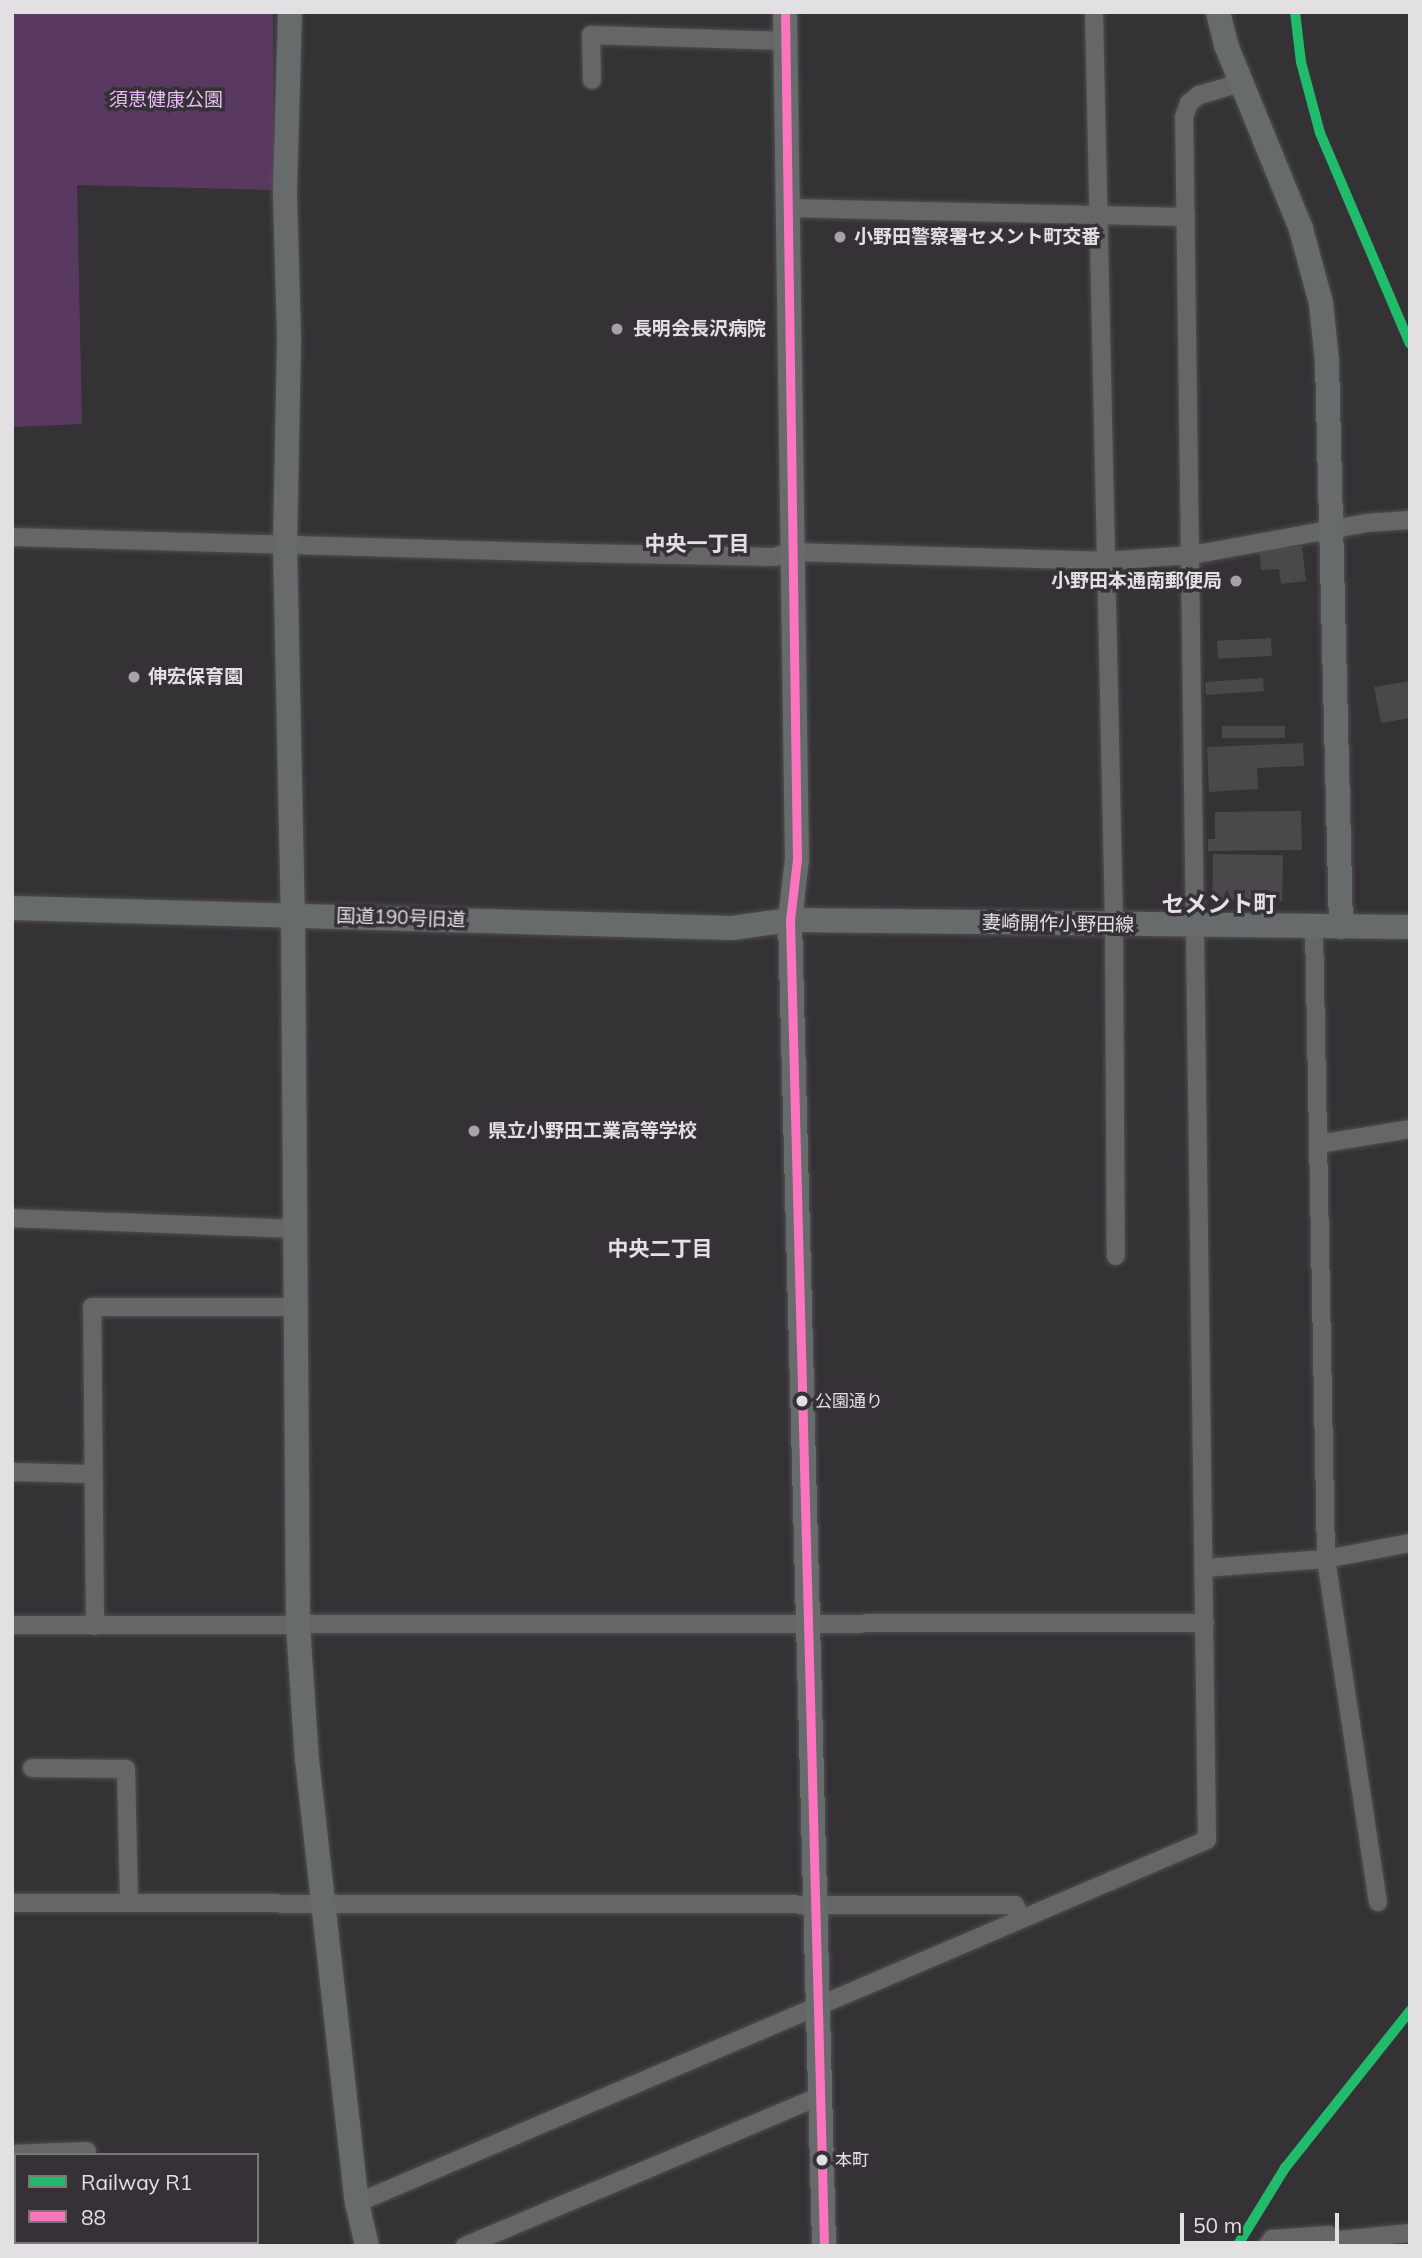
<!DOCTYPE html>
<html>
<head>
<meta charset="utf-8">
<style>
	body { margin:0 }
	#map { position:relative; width:1422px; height:2258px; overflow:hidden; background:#343235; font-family:Mulish,"Noto Sans JP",sans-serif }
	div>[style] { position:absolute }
	.green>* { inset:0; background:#5a3961 }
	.building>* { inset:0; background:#4a484b; transform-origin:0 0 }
	.roads { filter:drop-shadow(0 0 2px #4f4e50) drop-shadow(0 0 2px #4f4e50) }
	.street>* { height:18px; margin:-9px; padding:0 9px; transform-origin:9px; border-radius:9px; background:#676667 }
	.secondary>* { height:24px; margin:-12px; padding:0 12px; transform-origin:12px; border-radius:12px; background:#686b6c }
	.bus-1>* { height:9px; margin:-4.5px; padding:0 4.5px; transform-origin:4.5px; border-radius:4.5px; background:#fc73be }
	.rail-1>* { height:10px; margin:-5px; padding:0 5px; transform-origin:5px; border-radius:5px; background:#20bc6c }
	.dots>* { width:19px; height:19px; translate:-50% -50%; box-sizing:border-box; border:4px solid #353136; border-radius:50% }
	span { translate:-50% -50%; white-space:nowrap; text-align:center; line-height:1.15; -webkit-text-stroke:7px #353136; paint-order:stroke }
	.bus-label { font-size:17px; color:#e2e0e2 }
	.left { translate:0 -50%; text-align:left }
	.park-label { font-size:19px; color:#ebbcf5 }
	.poi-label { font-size:19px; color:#e2e0e2; font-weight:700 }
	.right { translate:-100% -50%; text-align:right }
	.street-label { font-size:19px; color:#e2e0e2 }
	.neighbourhood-label { font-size:21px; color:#e2e0e2; font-weight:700 }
	.quarter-label { font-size:23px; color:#e2e0e2; font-weight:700 }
	.frame { position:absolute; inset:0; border:14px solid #e2e0e2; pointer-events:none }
	.legend { position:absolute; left:14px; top:2153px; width:245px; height:91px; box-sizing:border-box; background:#353136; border:2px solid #7a777b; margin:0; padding:9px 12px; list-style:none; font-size:21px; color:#e2e0e2 }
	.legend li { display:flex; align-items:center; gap:14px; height:35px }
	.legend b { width:35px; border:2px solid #7a777b }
	.scale { position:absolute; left:1180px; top:2213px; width:159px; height:32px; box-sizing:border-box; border:4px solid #e2e0e2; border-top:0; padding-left:9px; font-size:21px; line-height:24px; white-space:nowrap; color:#e2e0e2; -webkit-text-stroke:5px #353136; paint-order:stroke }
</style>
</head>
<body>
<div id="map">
	<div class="green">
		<i style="clip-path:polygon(12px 12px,273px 12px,274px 190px,77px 185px,82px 424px,12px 427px)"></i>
	</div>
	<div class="building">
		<i style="clip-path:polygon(1302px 546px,1306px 581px,1281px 584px,1279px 569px,1261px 570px,1259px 549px)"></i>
		<i style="left:1271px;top:638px;width:18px;height:54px;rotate:87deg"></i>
		<i style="left:1263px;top:678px;width:13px;height:58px;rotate:86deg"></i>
		<i style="clip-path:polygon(1410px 681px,1410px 718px,1381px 723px,1374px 687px)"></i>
		<i style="left:1285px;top:726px;width:12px;height:63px;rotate:90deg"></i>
		<i style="clip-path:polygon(1303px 743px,1304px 766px,1257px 768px,1258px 789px,1209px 792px,1207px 747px)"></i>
		<i style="clip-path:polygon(1301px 811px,1302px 850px,1208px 851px,1208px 839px,1215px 839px,1215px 812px)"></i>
		<i style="left:1213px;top:854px;width:70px;height:46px;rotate:1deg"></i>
	</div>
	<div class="roads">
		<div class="street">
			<i style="left:1094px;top:12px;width:912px;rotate:88.74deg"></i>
			<i style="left:1114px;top:924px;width:332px;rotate:89.7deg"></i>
			<i style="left:592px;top:80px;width:45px;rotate:-91.3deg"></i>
			<i style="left:591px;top:35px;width:194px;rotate:1.8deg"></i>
			<i style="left:787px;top:208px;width:399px;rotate:1.3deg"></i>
			<i style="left:12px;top:537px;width:567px;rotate:1.62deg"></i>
			<i style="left:579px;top:553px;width:195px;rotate:1.2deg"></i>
			<i style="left:774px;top:557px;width:19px;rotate:-16deg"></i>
			<i style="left:792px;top:552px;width:313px;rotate:1.6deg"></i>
			<i style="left:1105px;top:561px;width:87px;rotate:-3.9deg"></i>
			<i style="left:1192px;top:555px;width:177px;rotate:-10.4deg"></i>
			<i style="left:1366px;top:523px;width:44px;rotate:-3.9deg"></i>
			<i style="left:1314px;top:927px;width:632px;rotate:88.91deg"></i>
			<i style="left:1326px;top:1559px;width:347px;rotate:81.4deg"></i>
			<i style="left:1319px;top:1144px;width:92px;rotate:-9.4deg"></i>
			<i style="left:12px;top:1218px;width:284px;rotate:2.2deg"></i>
			<i style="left:12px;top:1472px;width:80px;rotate:1.4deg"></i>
			<i style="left:1204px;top:1568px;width:122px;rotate:-4.2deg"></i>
			<i style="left:1326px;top:1559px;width:86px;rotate:-10.8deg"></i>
			<i style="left:12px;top:1625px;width:1193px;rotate:-0.1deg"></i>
			<i style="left:95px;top:1626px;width:319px;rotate:-90.5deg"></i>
			<i style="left:92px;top:1307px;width:204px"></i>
			<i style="left:32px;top:1768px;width:94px;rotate:0.6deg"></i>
			<i style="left:126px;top:1769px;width:134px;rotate:88.7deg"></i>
			<i style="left:12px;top:1903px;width:1003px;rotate:0.11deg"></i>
			<i style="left:1015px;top:1905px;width:14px;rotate:65deg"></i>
			<i style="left:12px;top:2154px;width:75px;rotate:-2.3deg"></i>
			<i style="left:357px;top:2203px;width:924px;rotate:-23.13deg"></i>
			<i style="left:1207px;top:1840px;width:1723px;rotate:-90.76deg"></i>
			<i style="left:1184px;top:117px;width:15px;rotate:-70deg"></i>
			<i style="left:1189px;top:103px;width:13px;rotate:-39deg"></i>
			<i style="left:1199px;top:95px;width:44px;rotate:-15.9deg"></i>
			<i style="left:465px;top:2246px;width:385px;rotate:-22.9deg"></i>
			<i style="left:1267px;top:2246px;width:9px;rotate:-54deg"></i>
			<i style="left:1272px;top:2239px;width:57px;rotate:-4deg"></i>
			<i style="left:1329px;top:2235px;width:11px;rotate:27deg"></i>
			<i style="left:1339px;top:2240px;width:71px;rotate:-5.6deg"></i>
		</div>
		<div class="secondary">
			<i style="left:290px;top:12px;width:182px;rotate:91.6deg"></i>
			<i style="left:285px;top:194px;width:146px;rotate:88.4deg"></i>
			<i style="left:289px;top:340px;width:203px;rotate:91.1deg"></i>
			<i style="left:285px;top:543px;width:372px;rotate:88.8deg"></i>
			<i style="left:293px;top:915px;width:710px;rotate:89.6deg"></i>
			<i style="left:298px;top:1625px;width:134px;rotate:86.2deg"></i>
			<i style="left:307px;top:1759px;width:447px;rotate:83.6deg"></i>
			<i style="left:357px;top:2203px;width:44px;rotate:76.9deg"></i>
			<i style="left:785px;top:12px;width:847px;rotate:89.19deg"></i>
			<i style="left:797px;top:859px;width:61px;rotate:96.5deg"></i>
			<i style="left:790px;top:920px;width:1326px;rotate:88.53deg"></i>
			<i style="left:1218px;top:12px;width:34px;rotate:76deg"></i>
			<i style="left:1226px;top:45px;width:199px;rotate:67.8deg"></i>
			<i style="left:1301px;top:229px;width:77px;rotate:74.9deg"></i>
			<i style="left:1321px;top:303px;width:58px;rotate:84.1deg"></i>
			<i style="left:1327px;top:361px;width:566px;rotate:88.58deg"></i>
			<i style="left:12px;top:908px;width:720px;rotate:1.59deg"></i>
			<i style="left:732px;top:928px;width:59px;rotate:-7.9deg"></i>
			<i style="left:790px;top:920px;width:620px;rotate:0.65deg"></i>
		</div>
	</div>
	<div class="bus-1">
		<i style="left:785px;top:12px;width:847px;rotate:89.19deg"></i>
		<i style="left:797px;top:859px;width:61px;rotate:96.5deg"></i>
		<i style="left:790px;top:920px;width:1326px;rotate:88.53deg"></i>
	</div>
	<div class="rail-1">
		<i style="left:1295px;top:12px;width:50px;rotate:83.2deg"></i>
		<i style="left:1301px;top:62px;width:73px;rotate:75deg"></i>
		<i style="left:1320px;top:133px;width:229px;rotate:66.9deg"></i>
		<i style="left:1237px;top:2246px;width:92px;rotate:-58.4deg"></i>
		<i style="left:1285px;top:2168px;width:201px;rotate:-51.5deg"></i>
	</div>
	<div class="dots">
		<i style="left:840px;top:237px;background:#a5a3a5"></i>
		<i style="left:617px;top:329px;background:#a5a3a5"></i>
		<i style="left:1236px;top:581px;background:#a5a3a5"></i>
		<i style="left:134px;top:677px;background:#a5a3a5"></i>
		<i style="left:474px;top:1131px;background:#a5a3a5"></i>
		<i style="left:802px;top:1401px;background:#e2e0e2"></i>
		<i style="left:822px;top:2160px;background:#e2e0e2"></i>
	</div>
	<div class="bus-label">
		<span class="left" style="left:815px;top:1401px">公園通り</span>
		<span class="left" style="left:835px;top:2160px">本町</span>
	</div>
	<div class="park-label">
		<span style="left:166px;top:100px">須恵健康公園</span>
	</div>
	<div class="poi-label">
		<span class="left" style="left:854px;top:237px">小野田警察署セメント町交番</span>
		<span class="left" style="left:633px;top:329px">長明会長沢病院</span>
		<span class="right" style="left:1222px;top:581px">小野田本通南郵便局</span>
		<span class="left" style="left:148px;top:677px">伸宏保育園</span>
		<span class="left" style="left:488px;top:1131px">県立小野田工業高等学校</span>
	</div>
	<div class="street-label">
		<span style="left:401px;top:918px;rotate:2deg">国道190号旧道</span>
		<span style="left:1058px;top:924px;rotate:1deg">妻崎開作小野田線</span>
	</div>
	<div class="neighbourhood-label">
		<span style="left:697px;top:543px">中央一丁目</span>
		<span style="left:660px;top:1248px">中央二丁目</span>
	</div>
	<div class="quarter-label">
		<span style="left:1219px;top:904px">セメント町</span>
	</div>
	<div class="frame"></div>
	<ul class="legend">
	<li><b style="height:9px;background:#20bc6c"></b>Railway R1</li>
	<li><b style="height:9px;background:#fc73be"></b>88</li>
	</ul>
	<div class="scale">50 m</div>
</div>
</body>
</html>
